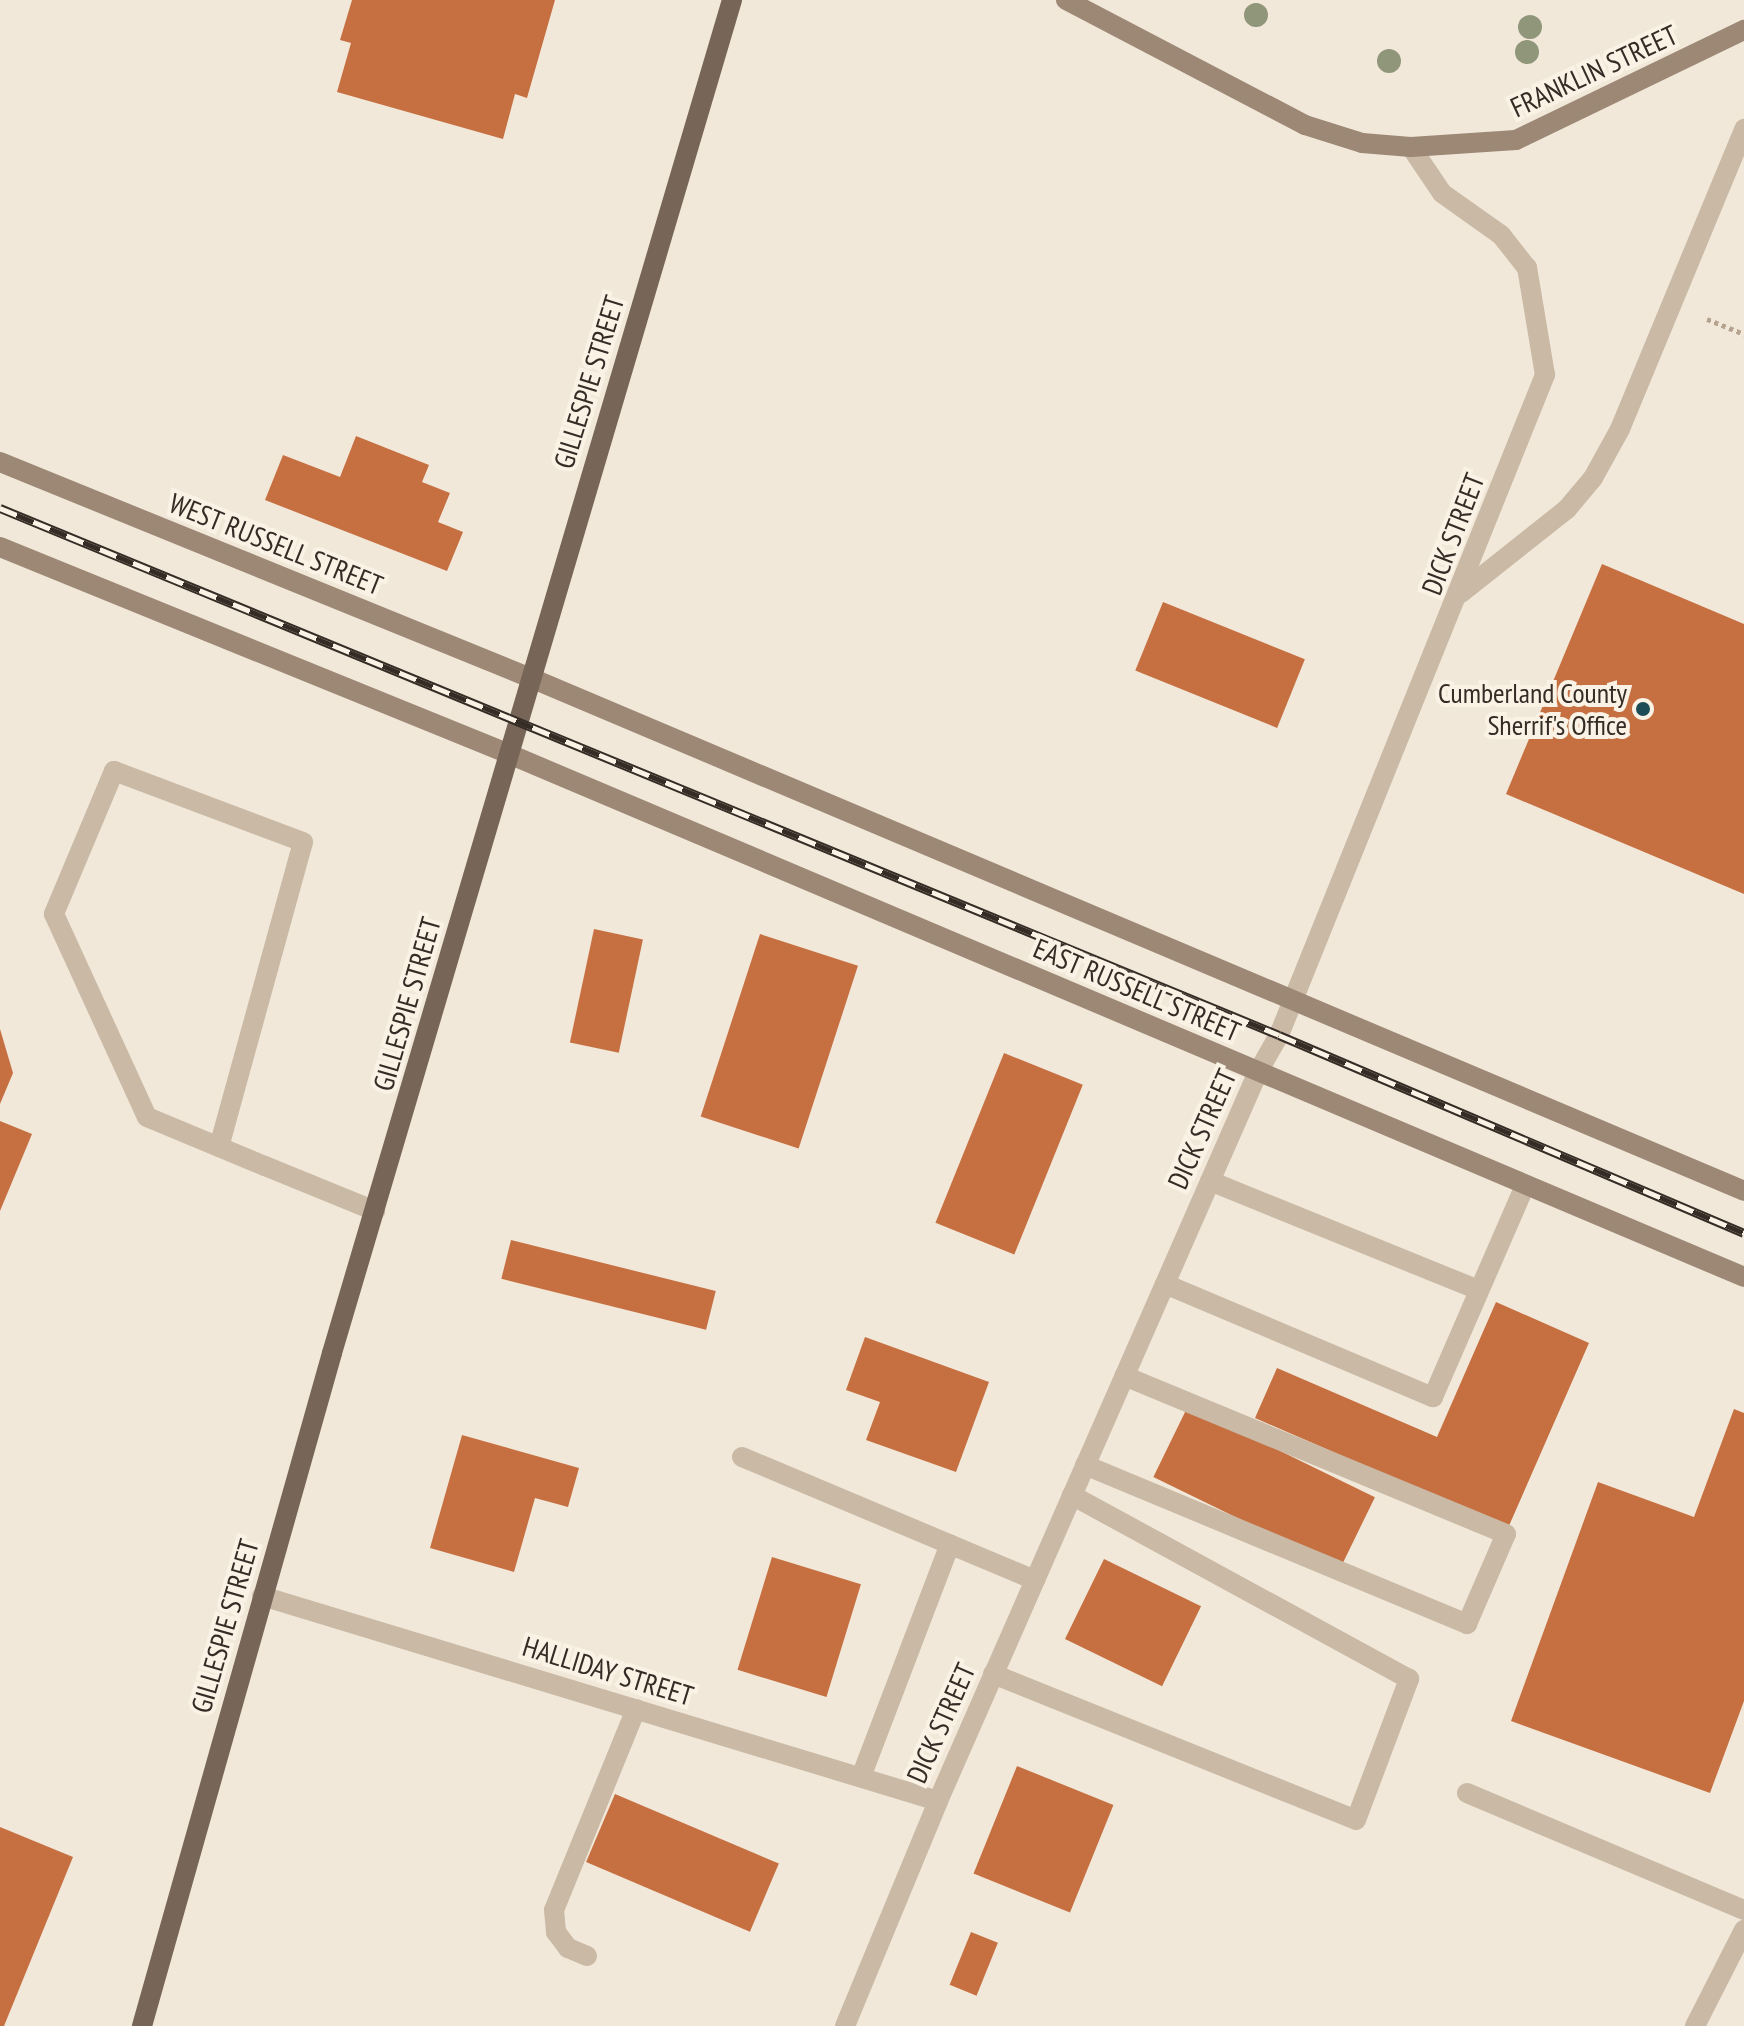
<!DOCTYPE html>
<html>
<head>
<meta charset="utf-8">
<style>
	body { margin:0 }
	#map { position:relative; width:1744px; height:2026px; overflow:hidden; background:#f1e8d9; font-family:"PT Sans Narrow",sans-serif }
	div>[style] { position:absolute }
	.building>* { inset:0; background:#c67042; transform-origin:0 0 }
	.path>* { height:5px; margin-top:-2.5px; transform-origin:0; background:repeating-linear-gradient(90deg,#b5a38f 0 4px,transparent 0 8px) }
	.lane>* { height:20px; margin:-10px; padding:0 10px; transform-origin:10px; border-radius:10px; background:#c9b9a5 }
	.street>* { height:20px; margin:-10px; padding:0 10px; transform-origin:10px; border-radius:10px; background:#c9b9a5 }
	.secondary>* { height:20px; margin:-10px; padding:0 10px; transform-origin:10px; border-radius:10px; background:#9d8876 }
	.primary>* { height:20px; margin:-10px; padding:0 10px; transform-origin:10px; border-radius:10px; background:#776557 }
	.rail>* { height:9px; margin-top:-4.5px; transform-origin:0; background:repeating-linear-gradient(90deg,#f9f2e5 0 18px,#352c26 0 36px); box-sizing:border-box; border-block:2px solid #352c26 }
	.trees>* { width:24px; height:24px; margin:-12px; border-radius:50%; background:#909679 }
	.dots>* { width:22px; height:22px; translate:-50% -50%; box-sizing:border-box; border:4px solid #f9f2e5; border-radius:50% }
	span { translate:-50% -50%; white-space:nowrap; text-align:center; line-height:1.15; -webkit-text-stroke:8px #f9f2e5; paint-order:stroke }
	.street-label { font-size:28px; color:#352c26 }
	.poi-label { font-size:28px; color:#352c26 }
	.right { translate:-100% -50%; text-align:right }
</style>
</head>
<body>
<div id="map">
	<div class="building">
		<i style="clip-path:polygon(352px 0,555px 0,527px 98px,515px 94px,503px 139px,337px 92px,351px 43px,340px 40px)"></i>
		<i style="clip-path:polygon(356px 436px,429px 465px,422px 482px,450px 493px,438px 522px,463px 532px,447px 571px,265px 500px,283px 455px,340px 477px)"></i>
		<i style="clip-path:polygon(1602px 564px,1744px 624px,1744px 894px,1506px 794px)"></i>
		<i style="left:1163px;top:602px;width:153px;height:74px;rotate:22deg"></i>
		<i style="left:594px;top:929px;width:50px;height:116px;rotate:12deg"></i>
		<i style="left:760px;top:934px;width:103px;height:192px;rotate:18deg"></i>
		<i style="clip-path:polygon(0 1029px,13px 1073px,0 1104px)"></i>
		<i style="left:1004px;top:1053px;width:85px;height:183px;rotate:22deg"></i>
		<i style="clip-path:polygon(0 1121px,32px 1134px,0 1211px)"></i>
		<i style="left:511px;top:1240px;width:211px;height:40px;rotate:14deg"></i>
		<i style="clip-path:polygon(1496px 1302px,1589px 1343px,1508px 1528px,1255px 1418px,1277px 1368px,1437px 1437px)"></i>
		<i style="clip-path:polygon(865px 1337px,989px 1382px,956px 1472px,866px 1440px,880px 1402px,846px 1390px)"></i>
		<i style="left:1188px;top:1406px;width:208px;height:79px;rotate:26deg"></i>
		<i style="clip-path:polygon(1734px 1409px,1744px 1413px,1744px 1701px,1710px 1793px,1511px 1721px,1598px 1482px,1694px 1517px)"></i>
		<i style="clip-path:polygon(462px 1435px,579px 1468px,568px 1507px,535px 1498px,514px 1572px,430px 1548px)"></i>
		<i style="left:772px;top:1557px;width:93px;height:118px;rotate:17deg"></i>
		<i style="left:1104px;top:1559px;width:108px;height:89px;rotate:26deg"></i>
		<i style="left:1017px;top:1766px;width:104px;height:116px;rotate:22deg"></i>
		<i style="left:615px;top:1794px;width:178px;height:74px;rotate:23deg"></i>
		<i style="clip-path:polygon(0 1827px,73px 1857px,4px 2026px,0 2026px)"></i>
		<i style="left:971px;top:1932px;width:29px;height:57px;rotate:22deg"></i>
	</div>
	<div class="path">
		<i style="left:1707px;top:319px;width:40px;rotate:22deg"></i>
	</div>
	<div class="lane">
		<i style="left:219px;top:1147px;width:316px;rotate:-74.6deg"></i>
		<i style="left:303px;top:842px;width:202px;rotate:-159.4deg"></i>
		<i style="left:114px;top:771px;width:155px;rotate:112.8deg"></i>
		<i style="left:54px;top:914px;width:223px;rotate:65.4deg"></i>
		<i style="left:147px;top:1117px;width:128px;rotate:22.6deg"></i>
		<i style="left:265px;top:1166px;width:119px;rotate:22.2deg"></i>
		<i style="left:1210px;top:1181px;width:290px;rotate:22.1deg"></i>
		<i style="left:1165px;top:1284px;width:291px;rotate:22.9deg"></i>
		<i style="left:1433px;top:1397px;width:231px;rotate:-66.5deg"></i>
		<i style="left:742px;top:1457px;width:318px;rotate:22.8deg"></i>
		<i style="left:1085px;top:1465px;width:414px;rotate:22.6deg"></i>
		<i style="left:1467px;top:1624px;width:98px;rotate:-66.6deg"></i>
		<i style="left:1506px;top:1534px;width:413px;rotate:-157.5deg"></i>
		<i style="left:993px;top:1674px;width:391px;rotate:21.9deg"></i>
		<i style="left:1356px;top:1820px;width:151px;rotate:-69.4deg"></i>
		<i style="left:1409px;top:1679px;width:384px;rotate:-151.4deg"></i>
		<i style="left:861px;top:1777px;width:249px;rotate:-69.1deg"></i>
		<i style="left:1467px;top:1793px;width:301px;rotate:22.9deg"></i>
		<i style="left:587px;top:1956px;width:21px;rotate:-157deg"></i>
		<i style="left:568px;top:1948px;width:20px;rotate:-127deg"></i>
		<i style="left:556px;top:1932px;width:22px;rotate:-95deg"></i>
		<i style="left:554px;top:1910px;width:217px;rotate:-67.8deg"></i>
	</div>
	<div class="street">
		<i style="left:1461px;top:593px;width:135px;rotate:-38.4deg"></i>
		<i style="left:1567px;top:509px;width:40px;rotate:-50deg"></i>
		<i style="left:1593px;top:478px;width:56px;rotate:-61.1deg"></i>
		<i style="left:1620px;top:429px;width:325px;rotate:-67.5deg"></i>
		<i style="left:262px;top:1596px;width:706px;rotate:16.87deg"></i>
		<i style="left:845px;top:2026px;width:243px;rotate:-67.5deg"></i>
		<i style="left:938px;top:1801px;width:796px;rotate:-66.3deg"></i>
		<i style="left:1258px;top:1072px;width:43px;rotate:-60.4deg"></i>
		<i style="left:1279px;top:1035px;width:712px;rotate:-68.05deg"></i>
		<i style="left:1545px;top:375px;width:109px;rotate:-99.5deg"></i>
		<i style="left:1527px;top:268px;width:42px;rotate:-128.2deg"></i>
		<i style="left:1501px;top:235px;width:72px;rotate:-144.6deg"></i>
		<i style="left:1442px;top:193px;width:55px;rotate:-124deg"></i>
		<i style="left:1695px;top:2026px;width:108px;rotate:-63deg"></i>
	</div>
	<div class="secondary">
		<i style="left:1066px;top:0;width:270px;rotate:27.6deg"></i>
		<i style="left:1305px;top:125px;width:60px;rotate:17.5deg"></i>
		<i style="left:1362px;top:143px;width:49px;rotate:4.7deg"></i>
		<i style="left:1411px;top:147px;width:105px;rotate:-3.8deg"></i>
		<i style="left:1516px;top:140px;width:253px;rotate:-25.8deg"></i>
		<i style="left:0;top:462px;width:573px;rotate:22.14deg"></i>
		<i style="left:531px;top:678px;width:1317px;rotate:22.92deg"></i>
		<i style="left:0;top:547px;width:549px;rotate:22.13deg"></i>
		<i style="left:509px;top:754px;width:1341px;rotate:22.95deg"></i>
	</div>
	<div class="primary">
		<i style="left:142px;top:2026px;width:699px;rotate:-74.23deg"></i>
		<i style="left:332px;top:1353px;width:1411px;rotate:-73.53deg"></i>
	</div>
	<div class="rail">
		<i style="left:0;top:508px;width:1383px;rotate:22.39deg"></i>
		<i style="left:1279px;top:1035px;width:505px;rotate:23.06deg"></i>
	</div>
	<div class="trees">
		<i style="left:1256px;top:15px"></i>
		<i style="left:1530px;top:27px"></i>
		<i style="left:1527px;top:52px"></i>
		<i style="left:1389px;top:61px"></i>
	</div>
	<div class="dots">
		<i style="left:1643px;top:709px;background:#1c4c56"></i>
	</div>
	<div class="street-label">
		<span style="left:1594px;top:71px;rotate:-25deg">FRANKLIN STREET</span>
		<span style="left:589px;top:382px;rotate:-73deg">GILLESPIE STREET</span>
		<span style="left:1453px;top:534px;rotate:-69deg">DICK STREET</span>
		<span style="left:276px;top:544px;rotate:22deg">WEST RUSSELL STREET</span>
		<span style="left:1137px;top:990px;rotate:23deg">EAST RUSSELL STREET</span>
		<span style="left:407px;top:1004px;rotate:-74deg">GILLESPIE STREET</span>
		<span style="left:1202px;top:1129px;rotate:-66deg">DICK STREET</span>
		<span style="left:225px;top:1626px;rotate:-74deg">GILLESPIE STREET</span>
		<span style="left:608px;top:1671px;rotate:17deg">HALLIDAY STREET</span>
		<span style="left:941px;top:1723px;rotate:-66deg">DICK STREET</span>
	</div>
	<div class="poi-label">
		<span class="right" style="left:1627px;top:709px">Cumberland County<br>Sherrif's Office</span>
	</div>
</div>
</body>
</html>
